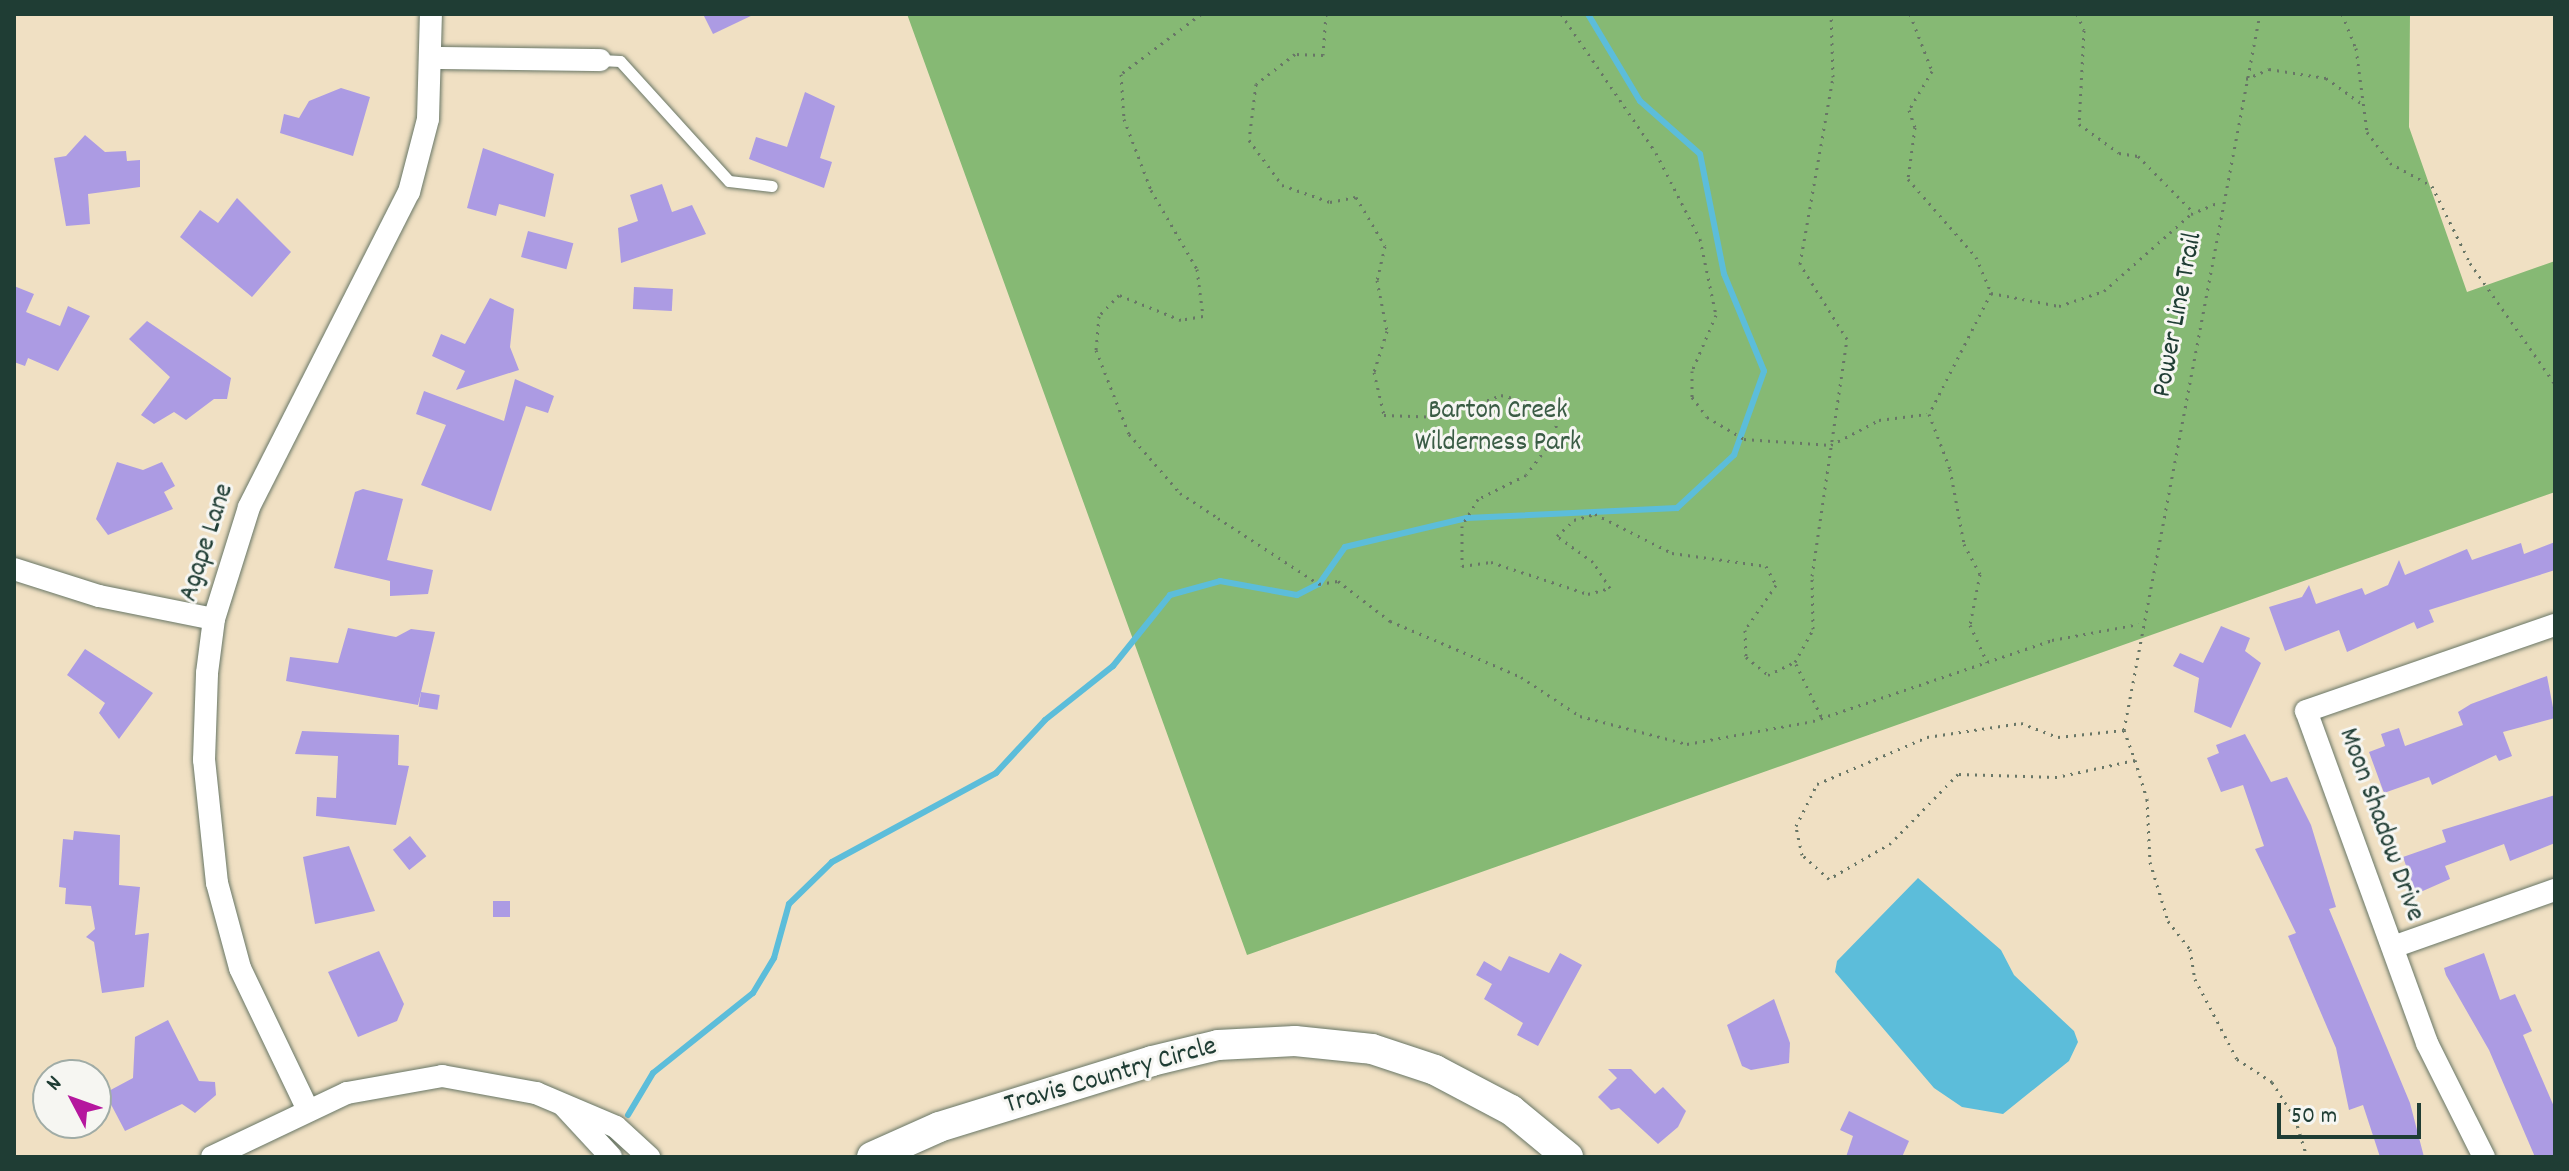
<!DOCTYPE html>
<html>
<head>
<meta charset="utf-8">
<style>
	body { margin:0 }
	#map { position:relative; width:2569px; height:1171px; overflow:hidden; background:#f0e0c3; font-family:Dekko,sans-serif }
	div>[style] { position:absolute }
	.forest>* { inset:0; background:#86b974 }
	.water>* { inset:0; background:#5cbdda }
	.stream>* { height:6px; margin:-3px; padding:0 3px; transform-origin:3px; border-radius:3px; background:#5cbdda }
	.building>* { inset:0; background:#ac9be3; transform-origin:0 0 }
	.path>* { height:3px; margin-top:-1.5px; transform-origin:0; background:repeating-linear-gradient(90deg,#687666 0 2px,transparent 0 8px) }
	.roads { filter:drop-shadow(0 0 2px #687666) drop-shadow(0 0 2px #687666) }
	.lane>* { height:11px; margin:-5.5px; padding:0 5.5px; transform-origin:5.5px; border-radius:5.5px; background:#fff }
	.street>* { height:22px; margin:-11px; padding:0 11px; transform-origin:11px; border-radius:11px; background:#fff }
	.secondary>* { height:30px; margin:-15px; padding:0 15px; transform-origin:15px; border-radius:15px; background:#fff }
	span { translate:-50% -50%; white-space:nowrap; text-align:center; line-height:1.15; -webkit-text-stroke:6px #f6f6f2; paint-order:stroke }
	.street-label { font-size:28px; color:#1f3d34 }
	.park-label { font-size:28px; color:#3a5c45 }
	.frame { position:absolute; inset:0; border:16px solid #1f3d34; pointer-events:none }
	.north { position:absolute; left:32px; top:1059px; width:80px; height:80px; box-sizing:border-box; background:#f6f6f2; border:2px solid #a0aca6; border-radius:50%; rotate:311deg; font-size:22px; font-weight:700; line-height:32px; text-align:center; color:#1f3d34 }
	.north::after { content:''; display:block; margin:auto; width:28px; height:36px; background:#b5179e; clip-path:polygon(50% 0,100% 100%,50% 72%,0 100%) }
	.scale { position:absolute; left:2277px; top:1103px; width:144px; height:36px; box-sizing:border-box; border:4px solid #1f3d34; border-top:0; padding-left:10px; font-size:24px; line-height:28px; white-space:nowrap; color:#1f3d34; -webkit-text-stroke:6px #f6f6f2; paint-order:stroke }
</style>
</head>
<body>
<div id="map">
	<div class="forest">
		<i style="clip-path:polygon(907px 14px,2410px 14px,2409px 127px,2467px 292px,2555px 261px,2555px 492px,1247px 955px)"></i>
	</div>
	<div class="water">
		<i style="clip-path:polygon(1918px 878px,2001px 950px,2014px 975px,2074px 1031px,2078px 1042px,2069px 1061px,2003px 1114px,1962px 1107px,1934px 1088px,1835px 972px,1837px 961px)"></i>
	</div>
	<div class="stream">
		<i style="left:628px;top:1115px;width:49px;rotate:-59.2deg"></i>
		<i style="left:653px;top:1073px;width:128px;rotate:-38.7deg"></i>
		<i style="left:753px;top:993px;width:41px;rotate:-59deg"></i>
		<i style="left:774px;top:958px;width:56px;rotate:-74.5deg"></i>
		<i style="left:789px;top:904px;width:60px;rotate:-44.3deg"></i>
		<i style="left:832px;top:862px;width:187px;rotate:-28.5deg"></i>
		<i style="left:996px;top:773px;width:72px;rotate:-47.2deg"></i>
		<i style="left:1045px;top:720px;width:87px;rotate:-38.5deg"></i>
		<i style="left:1113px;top:666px;width:91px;rotate:-51.2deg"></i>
		<i style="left:1170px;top:595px;width:52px;rotate:-15.6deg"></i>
		<i style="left:1220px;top:581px;width:78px;rotate:10.3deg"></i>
		<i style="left:1297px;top:595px;width:25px;rotate:-27deg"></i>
		<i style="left:1319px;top:584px;width:45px;rotate:-54.9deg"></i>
		<i style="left:1345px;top:547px;width:125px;rotate:-13.4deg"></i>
		<i style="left:1467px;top:518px;width:210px;rotate:-2.7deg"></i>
		<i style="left:1677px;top:508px;width:78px;rotate:-42.9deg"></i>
		<i style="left:1734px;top:455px;width:89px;rotate:-70.3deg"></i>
		<i style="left:1764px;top:371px;width:105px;rotate:-112.4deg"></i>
		<i style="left:1724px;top:274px;width:122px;rotate:-101.3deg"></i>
		<i style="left:1700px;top:154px;width:80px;rotate:-138.5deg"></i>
		<i style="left:1640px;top:101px;width:101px;rotate:-120.9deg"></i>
	</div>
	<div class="building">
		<i style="clip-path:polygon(703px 14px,755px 14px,713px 34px)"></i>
		<i style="clip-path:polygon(341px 88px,370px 97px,353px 156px,280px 133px,284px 114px,299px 118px,309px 101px)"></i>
		<i style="clip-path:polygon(805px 92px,835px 106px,820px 158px,832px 162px,824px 188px,749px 159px,756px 137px,787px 147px)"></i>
		<i style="clip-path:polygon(85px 135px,105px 152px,126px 151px,127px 161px,140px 160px,140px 187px,88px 194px,90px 224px,66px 226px,54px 158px,66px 156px)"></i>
		<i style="clip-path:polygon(483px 148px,554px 174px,545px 217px,499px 204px,496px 216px,467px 208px)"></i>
		<i style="clip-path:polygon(662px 184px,672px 212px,692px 205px,706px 234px,621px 263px,618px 228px,638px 221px,630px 195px)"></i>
		<i style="clip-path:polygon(237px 198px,291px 252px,252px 297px,180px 237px,200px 210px,218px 223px)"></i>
		<i style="left:528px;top:231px;width:47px;height:27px;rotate:15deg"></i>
		<i style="clip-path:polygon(14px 286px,34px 294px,26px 312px,60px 326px,68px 306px,90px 316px,58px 371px,28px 358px,25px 366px,14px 362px)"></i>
		<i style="left:634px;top:287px;width:39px;height:22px;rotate:3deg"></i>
		<i style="clip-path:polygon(490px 298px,514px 309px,510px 347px,519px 370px,456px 390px,465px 371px,432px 356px,441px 334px,465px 344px)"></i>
		<i style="clip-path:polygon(147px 321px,231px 378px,227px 399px,214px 399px,186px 420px,174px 412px,154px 424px,141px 415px,170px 377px,129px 339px)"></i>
		<i style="clip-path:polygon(515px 379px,554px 396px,548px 413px,526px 406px,491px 511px,421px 485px,446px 425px,416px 414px,424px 391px,504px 421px)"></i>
		<i style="clip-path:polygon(117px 462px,143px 470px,162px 462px,175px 486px,164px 492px,173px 509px,108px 535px,96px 519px)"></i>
		<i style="clip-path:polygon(363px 489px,403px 499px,387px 560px,433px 570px,428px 594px,390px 596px,390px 581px,334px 568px,355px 492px)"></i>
		<i style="clip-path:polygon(2555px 542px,2555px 570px,2429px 610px,2434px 622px,2417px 629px,2414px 622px,2347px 652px,2339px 630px,2285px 651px,2269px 607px,2302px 597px,2309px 585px,2316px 604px,2362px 588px,2365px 595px,2388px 585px,2399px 560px,2405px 575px,2467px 549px,2472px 560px,2521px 543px,2524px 554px)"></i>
		<i style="clip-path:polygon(2221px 626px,2250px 638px,2245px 651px,2261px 663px,2231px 728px,2194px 712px,2199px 678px,2173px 666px,2180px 653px,2203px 663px)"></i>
		<i style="clip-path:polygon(348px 628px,396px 637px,411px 629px,435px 632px,418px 705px,286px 681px,290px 657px,338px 663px)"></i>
		<i style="clip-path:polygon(85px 649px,153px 693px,119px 739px,99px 713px,105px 703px,67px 675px)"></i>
		<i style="clip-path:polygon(2547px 676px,2555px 718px,2503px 732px,2512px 756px,2499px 761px,2496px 755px,2432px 785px,2429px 777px,2384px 793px,2369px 752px,2385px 746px,2381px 734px,2399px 728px,2405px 746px,2463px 725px,2458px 712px,2471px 704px)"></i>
		<i style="left:421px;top:692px;width:19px;height:15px;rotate:9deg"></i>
		<i style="clip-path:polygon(302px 731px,399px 735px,398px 765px,409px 766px,396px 825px,316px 816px,317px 797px,336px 798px,338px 756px,295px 754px)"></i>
		<i style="clip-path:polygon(2245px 734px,2271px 782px,2287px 777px,2311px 825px,2336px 907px,2329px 909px,2410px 1103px,2424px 1157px,2380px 1157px,2363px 1105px,2349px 1110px,2336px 1048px,2288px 936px,2296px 933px,2255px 849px,2264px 846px,2243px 785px,2221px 792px,2207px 758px,2219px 753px,2216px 745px)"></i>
		<i style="clip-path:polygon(2555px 795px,2555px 843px,2510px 861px,2504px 844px,2445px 866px,2450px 879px,2416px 894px,2403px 857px,2446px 842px,2442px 830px)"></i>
		<i style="clip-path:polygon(74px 831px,120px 835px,119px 885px,140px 887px,135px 935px,149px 933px,144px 987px,102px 993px,94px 942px,86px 937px,95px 929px,91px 906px,65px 904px,66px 888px,59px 887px,63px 839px,73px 840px)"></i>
		<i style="left:410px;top:836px;width:26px;height:22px;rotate:51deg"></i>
		<i style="clip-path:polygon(349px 846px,375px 911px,315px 924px,303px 857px)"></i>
		<i style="left:493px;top:901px;width:17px;height:16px"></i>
		<i style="clip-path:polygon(379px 951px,404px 1004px,397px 1021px,358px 1037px,328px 972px)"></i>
		<i style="clip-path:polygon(1560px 953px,1582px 965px,1538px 1046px,1517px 1035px,1523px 1023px,1484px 999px,1492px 984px,1476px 975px,1484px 961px,1501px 971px,1509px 956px,1549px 973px)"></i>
		<i style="clip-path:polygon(2484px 953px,2500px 1000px,2515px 994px,2532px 1031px,2523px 1035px,2555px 1109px,2555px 1157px,2535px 1157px,2489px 1050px,2446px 975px,2444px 968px)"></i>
		<i style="clip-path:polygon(1774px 999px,1790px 1043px,1789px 1063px,1751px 1070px,1742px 1066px,1727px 1025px)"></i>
		<i style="clip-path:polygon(168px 1020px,199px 1081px,215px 1082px,216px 1095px,195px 1113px,182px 1104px,125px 1131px,105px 1093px,133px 1078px,135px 1037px)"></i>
		<i style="clip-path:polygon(1608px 1069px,1631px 1069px,1655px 1094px,1663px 1087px,1686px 1111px,1678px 1127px,1658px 1144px,1619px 1108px,1611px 1110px,1598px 1097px,1617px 1078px)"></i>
		<i style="clip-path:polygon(1849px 1111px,1909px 1141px,1902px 1157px,1846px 1157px,1853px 1136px,1840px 1130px)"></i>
	</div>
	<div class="path">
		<i style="left:1201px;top:14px;width:100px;rotate:143.1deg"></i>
		<i style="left:1121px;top:74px;width:45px;rotate:86.2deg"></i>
		<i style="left:1124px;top:119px;width:76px;rotate:69.2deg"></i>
		<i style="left:1151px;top:190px;width:91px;rotate:59.8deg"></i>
		<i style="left:1197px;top:269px;width:47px;rotate:82.7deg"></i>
		<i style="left:1203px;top:316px;width:22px;rotate:170deg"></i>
		<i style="left:1181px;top:320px;width:67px;rotate:-158deg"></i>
		<i style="left:1119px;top:295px;width:29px;rotate:134deg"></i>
		<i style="left:1099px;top:316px;width:34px;rotate:95deg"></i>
		<i style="left:1096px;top:350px;width:90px;rotate:68.6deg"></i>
		<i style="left:1129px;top:434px;width:78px;rotate:49.2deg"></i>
		<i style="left:1180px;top:493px;width:45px;rotate:33.3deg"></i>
		<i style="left:1218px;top:518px;width:121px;rotate:33.2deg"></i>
		<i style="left:1319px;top:584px;width:19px;rotate:-9deg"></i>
		<i style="left:1338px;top:581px;width:66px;rotate:37.6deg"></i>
		<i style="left:1390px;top:621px;width:142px;rotate:23.1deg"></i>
		<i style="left:1521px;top:677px;width:71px;rotate:33.5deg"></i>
		<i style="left:1580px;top:716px;width:111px;rotate:14.7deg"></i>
		<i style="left:1687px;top:744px;width:128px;rotate:-10.3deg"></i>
		<i style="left:1813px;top:721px;width:252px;rotate:-18.7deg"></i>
		<i style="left:2052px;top:640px;width:88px;rotate:-10.4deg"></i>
		<i style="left:1326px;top:14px;width:41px;rotate:94.2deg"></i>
		<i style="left:1323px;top:55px;width:28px;rotate:-178deg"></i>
		<i style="left:1295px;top:54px;width:49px;rotate:142.4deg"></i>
		<i style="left:1256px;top:84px;width:56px;rotate:97.1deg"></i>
		<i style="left:1249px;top:140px;width:56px;rotate:53.7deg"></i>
		<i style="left:1282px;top:185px;width:51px;rotate:19.5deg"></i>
		<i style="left:1330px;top:202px;width:26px;rotate:-11deg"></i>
		<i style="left:1356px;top:197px;width:57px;rotate:59.4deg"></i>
		<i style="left:1385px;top:246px;width:35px;rotate:103deg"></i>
		<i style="left:1377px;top:280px;width:52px;rotate:78.9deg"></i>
		<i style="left:1387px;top:331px;width:43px;rotate:107.6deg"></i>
		<i style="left:1374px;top:372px;width:44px;rotate:76.9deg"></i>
		<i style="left:1384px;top:415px;width:58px;rotate:2deg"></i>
		<i style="left:1442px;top:417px;width:63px;rotate:-20.4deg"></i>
		<i style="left:1501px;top:395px;width:62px;rotate:14deg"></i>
		<i style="left:1561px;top:410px;width:34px;rotate:107deg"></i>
		<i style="left:1551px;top:442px;width:41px;rotate:127.1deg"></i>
		<i style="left:1526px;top:475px;width:54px;rotate:153.4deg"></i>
		<i style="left:1478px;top:499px;width:31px;rotate:121deg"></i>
		<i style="left:1462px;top:526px;width:40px;rotate:90deg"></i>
		<i style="left:1462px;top:566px;width:29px;rotate:-8deg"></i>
		<i style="left:1491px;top:562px;width:102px;rotate:18.3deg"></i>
		<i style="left:1588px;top:594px;width:23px;rotate:-15deg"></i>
		<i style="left:1610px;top:588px;width:31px;rotate:-123deg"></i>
		<i style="left:1593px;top:562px;width:44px;rotate:-144.2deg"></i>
		<i style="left:1557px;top:536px;width:23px;rotate:-43deg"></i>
		<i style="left:1574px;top:520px;width:22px;rotate:-16deg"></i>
		<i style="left:1595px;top:514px;width:86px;rotate:26.9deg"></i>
		<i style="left:1672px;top:553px;width:95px;rotate:7.9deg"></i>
		<i style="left:1766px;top:566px;width:21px;rotate:62deg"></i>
		<i style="left:1776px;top:585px;width:55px;rotate:124.6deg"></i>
		<i style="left:1745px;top:630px;width:27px;rotate:88deg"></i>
		<i style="left:1746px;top:657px;width:28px;rotate:39deg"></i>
		<i style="left:1768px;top:675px;width:30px;rotate:-26deg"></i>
		<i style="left:1795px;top:662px;width:38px;rotate:-61deg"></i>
		<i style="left:1813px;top:629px;width:53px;rotate:-91.1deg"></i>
		<i style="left:1812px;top:576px;width:240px;rotate:-81.6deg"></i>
		<i style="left:1847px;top:339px;width:89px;rotate:-122.1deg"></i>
		<i style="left:1800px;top:264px;width:190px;rotate:-80deg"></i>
		<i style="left:1833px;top:77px;width:63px;rotate:-91.8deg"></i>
		<i style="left:1561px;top:14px;width:168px;rotate:55.6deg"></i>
		<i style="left:1656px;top:153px;width:97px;rotate:62.9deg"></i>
		<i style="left:1700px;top:239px;width:78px;rotate:78.1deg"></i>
		<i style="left:1716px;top:315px;width:61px;rotate:113.2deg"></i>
		<i style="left:1692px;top:371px;width:26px;rotate:90deg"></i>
		<i style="left:1692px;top:397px;width:25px;rotate:53deg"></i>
		<i style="left:1707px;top:417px;width:43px;rotate:30.7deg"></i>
		<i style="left:1744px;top:439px;width:87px;rotate:3.9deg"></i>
		<i style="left:1831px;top:445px;width:54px;rotate:-27.5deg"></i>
		<i style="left:1879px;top:420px;width:48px;rotate:-7.1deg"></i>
		<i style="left:1910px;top:14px;width:61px;rotate:68.9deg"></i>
		<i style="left:1932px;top:71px;width:45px;rotate:120.5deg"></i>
		<i style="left:1909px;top:110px;width:18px;rotate:71deg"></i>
		<i style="left:1915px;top:127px;width:52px;rotate:97.7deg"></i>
		<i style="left:1908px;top:179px;width:103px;rotate:48.9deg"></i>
		<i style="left:1976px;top:257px;width:39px;rotate:67deg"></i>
		<i style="left:1991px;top:293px;width:136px;rotate:117.1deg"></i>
		<i style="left:1929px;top:414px;width:59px;rotate:69.1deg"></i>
		<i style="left:1950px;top:469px;width:76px;rotate:79.4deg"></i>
		<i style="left:1964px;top:544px;width:34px;rotate:62deg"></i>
		<i style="left:1980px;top:574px;width:52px;rotate:101.1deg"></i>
		<i style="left:1970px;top:625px;width:41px;rotate:65.3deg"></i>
		<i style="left:2077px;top:14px;width:17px;rotate:66deg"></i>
		<i style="left:2084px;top:30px;width:94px;rotate:93deg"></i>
		<i style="left:2079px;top:124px;width:49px;rotate:35.9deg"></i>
		<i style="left:2119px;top:153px;width:19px;rotate:9deg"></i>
		<i style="left:2138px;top:156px;width:80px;rotate:45.5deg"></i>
		<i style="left:2342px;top:14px;width:37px;rotate:68deg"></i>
		<i style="left:2356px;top:48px;width:85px;rotate:82.5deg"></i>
		<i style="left:2367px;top:132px;width:39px;rotate:53deg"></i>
		<i style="left:2390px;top:163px;width:48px;rotate:28.7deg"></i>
		<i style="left:2432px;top:186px;width:86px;rotate:63.7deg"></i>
		<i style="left:2470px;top:263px;width:148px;rotate:54.9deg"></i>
		<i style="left:2246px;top:79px;width:25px;rotate:-23deg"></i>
		<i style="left:2269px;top:69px;width:58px;rotate:9deg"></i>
		<i style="left:2326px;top:78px;width:44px;rotate:35.8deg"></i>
		<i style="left:1991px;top:293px;width:69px;rotate:10.8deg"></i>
		<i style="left:2059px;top:306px;width:47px;rotate:-18.4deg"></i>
		<i style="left:2104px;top:291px;width:116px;rotate:-41.5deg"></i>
		<i style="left:2191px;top:214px;width:30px;rotate:-23deg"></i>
		<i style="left:1796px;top:664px;width:60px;rotate:64.3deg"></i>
		<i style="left:2124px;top:730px;width:729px;rotate:-79.25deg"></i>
		<i style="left:2135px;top:760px;width:80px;rotate:167.7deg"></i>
		<i style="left:2057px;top:777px;width:99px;rotate:-178.3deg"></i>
		<i style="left:1958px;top:774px;width:96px;rotate:134.2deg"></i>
		<i style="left:1891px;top:843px;width:72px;rotate:149.9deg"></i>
		<i style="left:1829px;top:879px;width:36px;rotate:-138deg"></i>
		<i style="left:1802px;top:855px;width:30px;rotate:-102deg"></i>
		<i style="left:1796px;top:826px;width:47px;rotate:-63.4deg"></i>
		<i style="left:1817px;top:784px;width:120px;rotate:-23.1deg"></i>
		<i style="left:1927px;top:737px;width:95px;rotate:-8.5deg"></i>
		<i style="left:2021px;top:723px;width:40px;rotate:21deg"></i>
		<i style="left:2058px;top:737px;width:66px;rotate:-6.1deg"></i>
		<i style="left:2124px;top:730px;width:32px;rotate:70deg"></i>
		<i style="left:2135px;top:760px;width:41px;rotate:72.9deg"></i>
		<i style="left:2147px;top:799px;width:63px;rotate:87.3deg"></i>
		<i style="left:2150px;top:862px;width:62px;rotate:73deg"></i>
		<i style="left:2168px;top:921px;width:36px;rotate:52deg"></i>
		<i style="left:2190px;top:949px;width:30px;rotate:81deg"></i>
		<i style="left:2195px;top:979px;width:90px;rotate:62.3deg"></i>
		<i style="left:2237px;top:1059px;width:42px;rotate:33.3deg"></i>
		<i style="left:2272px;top:1082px;width:43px;rotate:57.4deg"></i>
		<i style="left:2295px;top:1118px;width:41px;rotate:72.9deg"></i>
	</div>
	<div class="roads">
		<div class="lane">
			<i style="left:600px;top:60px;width:20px;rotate:3deg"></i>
			<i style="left:620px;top:61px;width:162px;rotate:47.8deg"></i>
			<i style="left:729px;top:181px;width:43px;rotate:6.6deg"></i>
		</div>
		<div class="street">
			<i style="left:434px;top:58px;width:166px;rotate:0.7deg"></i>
			<i style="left:14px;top:569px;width:89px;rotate:17.6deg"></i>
			<i style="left:99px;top:596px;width:117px;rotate:11.3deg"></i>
			<i style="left:2393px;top:947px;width:172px;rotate:-19.4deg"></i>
			<i style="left:564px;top:1106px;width:69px;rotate:47.3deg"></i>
			<i style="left:308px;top:1110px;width:157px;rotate:-115.6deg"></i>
			<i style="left:240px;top:968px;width:88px;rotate:-105.1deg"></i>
			<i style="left:217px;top:883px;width:124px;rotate:-96deg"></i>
			<i style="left:204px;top:760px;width:87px;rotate:-88deg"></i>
			<i style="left:207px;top:673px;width:54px;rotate:-82.6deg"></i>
			<i style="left:214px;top:619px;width:117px;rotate:-72.6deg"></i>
			<i style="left:249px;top:507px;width:353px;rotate:-63.1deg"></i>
			<i style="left:409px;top:192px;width:75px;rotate:-75.4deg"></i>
			<i style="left:428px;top:119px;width:105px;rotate:-88.4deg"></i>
			<i style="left:212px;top:1157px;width:149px;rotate:-25.4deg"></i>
			<i style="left:347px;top:1093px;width:97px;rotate:-10.1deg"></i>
			<i style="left:442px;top:1076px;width:96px;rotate:10.3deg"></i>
			<i style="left:536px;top:1093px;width:87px;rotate:23deg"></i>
			<i style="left:616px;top:1127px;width:45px;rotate:42.3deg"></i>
			<i style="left:2484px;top:1157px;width:127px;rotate:-116.6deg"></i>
			<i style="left:2427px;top:1043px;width:353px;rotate:-110deg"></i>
			<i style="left:2306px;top:711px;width:263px;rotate:-19.1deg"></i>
		</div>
		<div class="secondary">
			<i style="left:872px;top:1157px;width:73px;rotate:-24.1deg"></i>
			<i style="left:939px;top:1127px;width:223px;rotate:-17.2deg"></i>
			<i style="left:1152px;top:1061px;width:68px;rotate:-13.6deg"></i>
			<i style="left:1218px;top:1045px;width:77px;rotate:-3deg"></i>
			<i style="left:1295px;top:1041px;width:77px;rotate:5.9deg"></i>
			<i style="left:1372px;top:1049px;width:66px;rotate:18.4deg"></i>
			<i style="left:1435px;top:1070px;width:86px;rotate:27.8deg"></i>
			<i style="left:1511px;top:1110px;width:74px;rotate:39.5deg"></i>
		</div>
	</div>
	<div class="street-label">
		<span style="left:2179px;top:315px;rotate:-79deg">Power Line Trail</span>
		<span style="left:208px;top:543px;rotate:-72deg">Agape Lane</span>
		<span style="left:2380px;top:825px;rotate:70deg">Moon Shadow Drive</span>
		<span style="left:1111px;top:1077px;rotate:-16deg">Travis Country Circle</span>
	</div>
	<div class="park-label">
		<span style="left:1498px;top:428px">Barton Creek<br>Wilderness Park</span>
	</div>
	<div class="frame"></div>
	<div class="north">N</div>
	<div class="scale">50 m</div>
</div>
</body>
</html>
